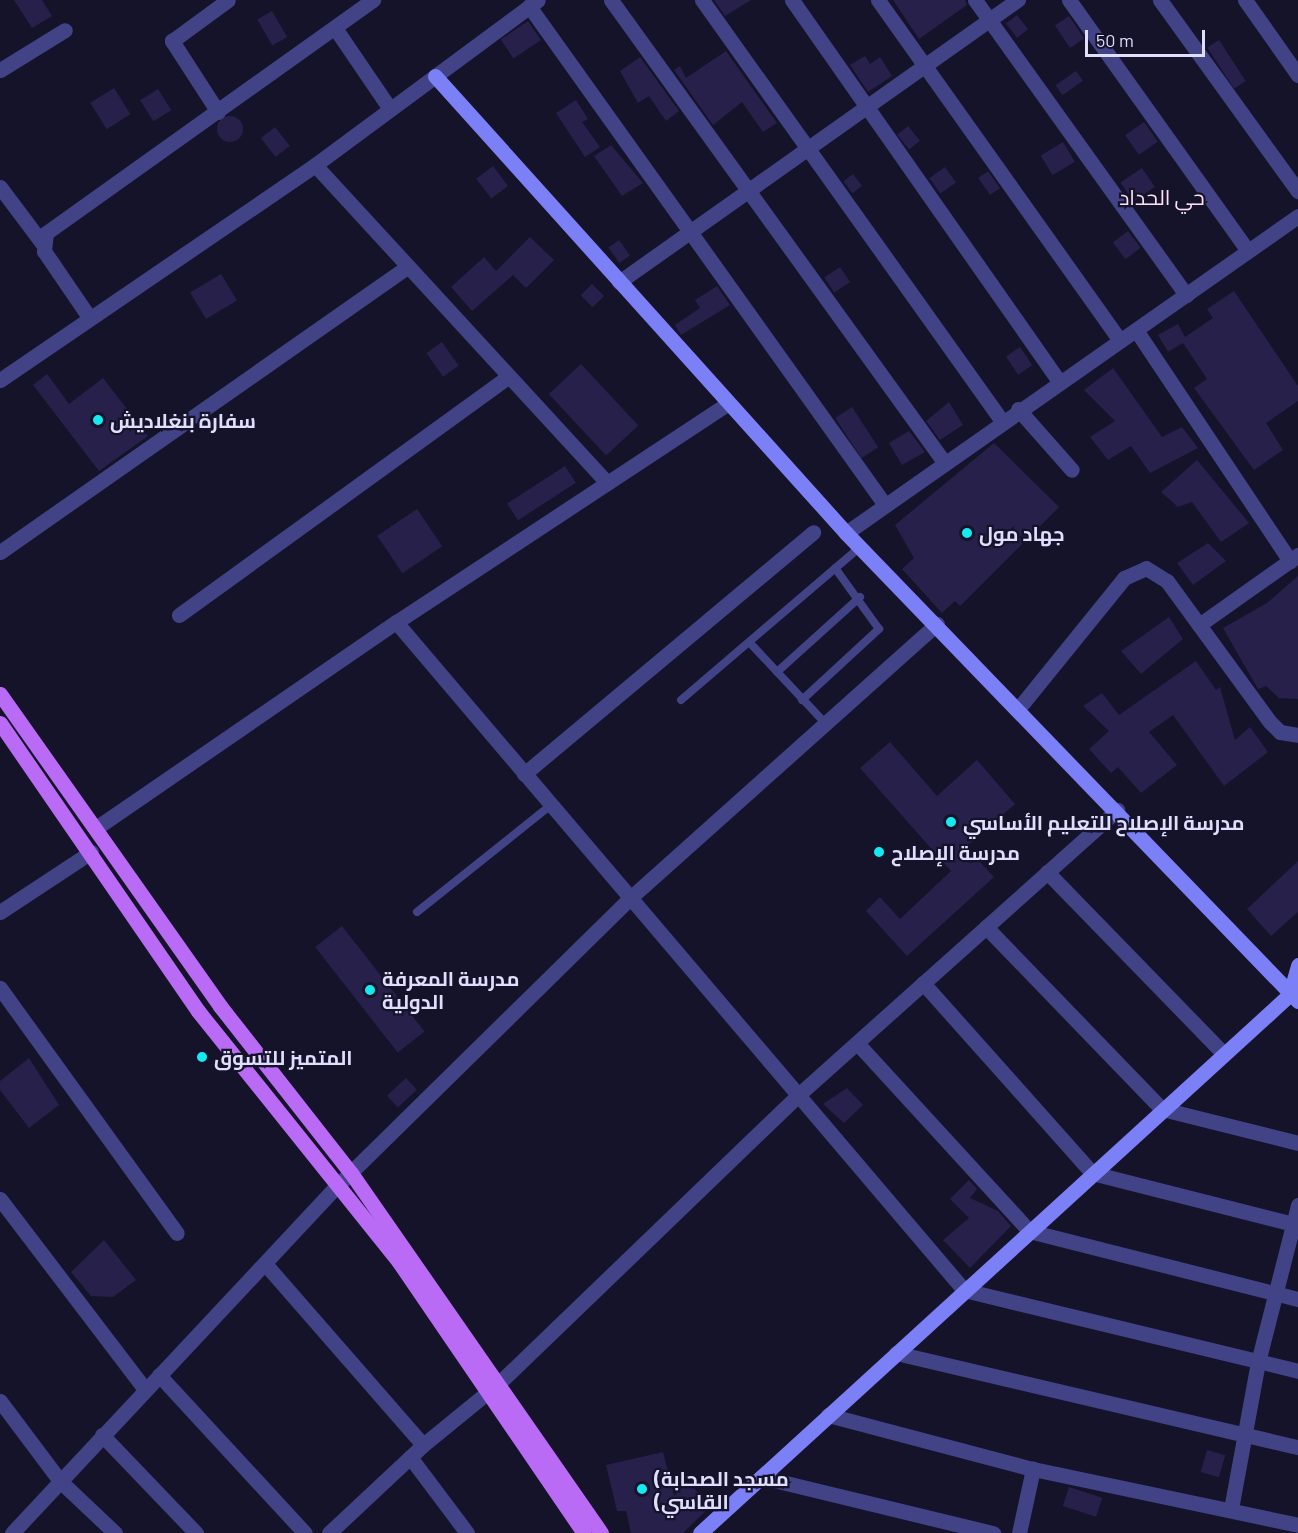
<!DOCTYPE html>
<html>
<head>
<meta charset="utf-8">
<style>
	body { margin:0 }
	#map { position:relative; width:1298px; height:1533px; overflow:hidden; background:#15132a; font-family:Barlow,Cairo,sans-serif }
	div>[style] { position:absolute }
	.building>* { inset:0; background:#26204a; transform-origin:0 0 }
	.round { border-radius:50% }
	.lane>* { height:8px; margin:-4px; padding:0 4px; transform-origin:4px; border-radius:4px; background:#414386 }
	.street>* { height:15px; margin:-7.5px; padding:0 7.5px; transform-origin:7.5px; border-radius:7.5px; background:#414386 }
	.secondary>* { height:15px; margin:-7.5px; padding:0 7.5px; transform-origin:7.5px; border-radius:7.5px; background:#7b80f7 }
	.primary>* { height:15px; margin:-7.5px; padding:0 7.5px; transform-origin:7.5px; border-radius:7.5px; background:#b96bf6 }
	.dots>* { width:16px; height:16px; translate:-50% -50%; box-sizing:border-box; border:3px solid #15132a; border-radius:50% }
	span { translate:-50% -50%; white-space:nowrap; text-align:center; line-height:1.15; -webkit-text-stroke:4.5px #15132a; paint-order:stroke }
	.poi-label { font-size:20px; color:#dfdefd; font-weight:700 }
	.left { translate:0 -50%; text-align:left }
	.neighbourhood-label { font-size:21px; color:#fde0f4 }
	.scale { position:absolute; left:1085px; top:30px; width:120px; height:27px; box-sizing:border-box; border:3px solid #dfdefd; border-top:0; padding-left:8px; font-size:18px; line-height:21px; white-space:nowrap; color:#dfdefd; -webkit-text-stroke:4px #15132a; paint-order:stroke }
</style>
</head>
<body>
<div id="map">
	<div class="building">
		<i style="clip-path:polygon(14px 0,42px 0,52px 16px,32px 28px)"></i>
		<i style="clip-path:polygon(714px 0,751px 0,725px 16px)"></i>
		<i style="clip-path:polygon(893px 0,965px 0,967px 5px,919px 39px)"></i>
		<i style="left:272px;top:11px;width:30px;height:17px;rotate:60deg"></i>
		<i style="left:1017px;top:15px;width:18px;height:14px;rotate:52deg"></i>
		<i style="left:1069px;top:16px;width:27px;height:17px;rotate:56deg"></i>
		<i style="left:528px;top:21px;width:23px;height:33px;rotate:56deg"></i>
		<i style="left:1219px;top:40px;width:49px;height:14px;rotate:57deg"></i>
		<i style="clip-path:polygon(726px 51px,777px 123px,763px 132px,742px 102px,713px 125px,674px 70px,680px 66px,686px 78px)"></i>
		<i style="clip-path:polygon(865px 56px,870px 64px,880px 57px,892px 76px,868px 92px,850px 65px)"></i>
		<i style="clip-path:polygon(640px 57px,679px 111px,666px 121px,649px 96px,638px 103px,620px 71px)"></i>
		<i style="left:1076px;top:71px;width:12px;height:25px;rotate:55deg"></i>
		<i style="left:114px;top:88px;width:31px;height:28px;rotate:58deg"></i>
		<i style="left:158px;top:89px;width:25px;height:21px;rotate:58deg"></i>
		<i style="clip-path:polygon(576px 100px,588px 119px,582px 122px,600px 147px,585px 157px,556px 113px)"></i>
		<i class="round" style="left:217px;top:116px;width:26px;height:26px"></i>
		<i style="left:1144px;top:122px;width:24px;height:23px;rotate:55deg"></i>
		<i style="left:908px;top:126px;width:19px;height:14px;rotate:51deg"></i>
		<i style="left:275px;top:127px;width:24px;height:18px;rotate:52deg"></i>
		<i style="left:1063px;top:142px;width:23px;height:26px;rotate:59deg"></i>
		<i style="clip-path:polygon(611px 145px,643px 183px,622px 196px,594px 156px)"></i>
		<i style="left:493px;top:166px;width:25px;height:21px;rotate:53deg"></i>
		<i style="left:945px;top:167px;width:19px;height:19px;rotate:55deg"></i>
		<i style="left:1142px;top:168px;width:23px;height:26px;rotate:56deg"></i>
		<i style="left:988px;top:171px;width:21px;height:12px;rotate:55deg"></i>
		<i style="left:853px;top:174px;width:15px;height:12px;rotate:53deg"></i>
		<i style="left:1128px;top:231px;width:21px;height:19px;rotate:53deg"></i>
		<i style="clip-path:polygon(530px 237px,554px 260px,526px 288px,513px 275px,472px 311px,451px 287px,484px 257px,496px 271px)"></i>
		<i style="left:619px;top:240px;width:19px;height:13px;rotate:55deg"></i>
		<i style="left:840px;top:267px;width:18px;height:19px;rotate:56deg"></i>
		<i style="left:221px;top:274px;width:31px;height:36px;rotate:59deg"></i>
		<i style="left:592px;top:284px;width:17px;height:16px;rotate:45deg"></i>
		<i style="clip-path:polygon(717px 286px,730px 305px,681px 335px,675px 325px,700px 308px,695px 300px)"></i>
		<i style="clip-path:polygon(1234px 291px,1298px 386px,1298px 401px,1266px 423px,1283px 450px,1254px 470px,1194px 388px,1207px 379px,1183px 343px,1168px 352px,1158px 335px,1178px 324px,1185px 337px,1213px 318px,1207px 309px)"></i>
		<i style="left:442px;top:342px;width:29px;height:19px;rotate:55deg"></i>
		<i style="left:1020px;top:347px;width:22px;height:17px;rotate:56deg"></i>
		<i style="left:581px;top:364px;width:84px;height:44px;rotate:47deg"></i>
		<i style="clip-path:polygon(1113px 368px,1162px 437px,1182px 427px,1198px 448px,1150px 473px,1131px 446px,1108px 460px,1090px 437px,1115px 421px,1084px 390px)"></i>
		<i style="clip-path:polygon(47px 374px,69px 404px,103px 378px,148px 436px,99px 471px,33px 385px)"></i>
		<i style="clip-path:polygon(949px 402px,963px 425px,940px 440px,926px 421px)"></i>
		<i style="left:852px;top:407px;width:48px;height:20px;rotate:57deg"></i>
		<i style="clip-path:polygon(909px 431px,925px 452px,902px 465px,889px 443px)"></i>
		<i style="clip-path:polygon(994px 443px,1059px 507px,960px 606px,955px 601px,942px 613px,902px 569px,914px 558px,895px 525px)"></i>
		<i style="clip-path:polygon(1197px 460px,1249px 523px,1221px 542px,1192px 502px,1178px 507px,1161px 492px)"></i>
		<i style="left:565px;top:466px;width:20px;height:69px;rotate:57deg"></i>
		<i style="left:417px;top:509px;width:45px;height:48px;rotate:56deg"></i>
		<i style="clip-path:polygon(1208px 543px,1226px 561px,1193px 585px,1177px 563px)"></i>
		<i style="clip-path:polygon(1298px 576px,1298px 699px,1279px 698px,1266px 686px,1258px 689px,1223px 628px,1267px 603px)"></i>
		<i style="clip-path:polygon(1169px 617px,1183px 639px,1141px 674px,1121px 651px)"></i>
		<i style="clip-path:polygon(1196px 661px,1216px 690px,1220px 687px,1235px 740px,1250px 727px,1268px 752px,1224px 786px,1173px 715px,1149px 732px,1177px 765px,1141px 793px,1118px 767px,1111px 773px,1089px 749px,1109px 731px,1083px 706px,1102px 693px,1119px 715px)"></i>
		<i style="clip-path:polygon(890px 742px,937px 796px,977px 760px,1015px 804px,966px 847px,994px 877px,907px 956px,866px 911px,880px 897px,900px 919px,951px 871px,860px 768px)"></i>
		<i style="clip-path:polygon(1298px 861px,1298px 912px,1271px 936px,1247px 909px)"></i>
		<i style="left:342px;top:926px;width:134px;height:34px;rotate:52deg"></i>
		<i style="clip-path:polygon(29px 1058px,59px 1105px,29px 1128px,0 1090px,0 1081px)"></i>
		<i style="left:406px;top:1078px;width:16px;height:26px;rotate:47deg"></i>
		<i style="clip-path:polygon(847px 1088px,863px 1105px,844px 1123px,823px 1104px)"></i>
		<i style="clip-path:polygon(969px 1180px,977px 1189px,970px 1198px,998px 1211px,1011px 1226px,970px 1268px,943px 1240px,969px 1218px,950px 1199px)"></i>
		<i style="clip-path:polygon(104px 1240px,136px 1280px,113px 1297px,91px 1296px,71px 1272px)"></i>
		<i style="left:1207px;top:1450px;width:19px;height:23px;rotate:16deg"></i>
		<i style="clip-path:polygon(663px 1452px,674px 1496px,688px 1482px,711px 1506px,683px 1533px,631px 1533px,626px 1511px,617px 1511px,606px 1465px)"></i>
		<i style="left:1069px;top:1487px;width:35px;height:20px;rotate:18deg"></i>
	</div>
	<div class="lane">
		<i style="left:750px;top:643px;width:111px;rotate:46.8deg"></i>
		<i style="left:777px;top:672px;width:112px;rotate:-42.1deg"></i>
		<i style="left:681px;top:700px;width:235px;rotate:-40.5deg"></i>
		<i style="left:802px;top:700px;width:105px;rotate:-42.7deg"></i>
		<i style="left:879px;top:629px;width:75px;rotate:-125.8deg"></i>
		<i style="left:417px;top:912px;width:170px;rotate:-38.6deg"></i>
	</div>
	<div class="street">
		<i style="left:611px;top:0;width:570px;rotate:54.22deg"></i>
		<i style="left:702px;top:0;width:517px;rotate:54.53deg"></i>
		<i style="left:792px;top:0;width:466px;rotate:55deg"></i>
		<i style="left:878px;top:0;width:418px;rotate:54.6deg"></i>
		<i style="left:975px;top:0;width:363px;rotate:54.4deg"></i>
		<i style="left:1069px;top:0;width:308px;rotate:54.5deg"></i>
		<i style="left:1160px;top:0;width:236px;rotate:54.2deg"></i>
		<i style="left:1245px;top:0;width:92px;rotate:54.8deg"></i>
		<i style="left:529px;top:6px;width:613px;rotate:54.49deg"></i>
		<i style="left:335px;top:28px;width:98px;rotate:55.8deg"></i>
		<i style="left:0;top:70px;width:76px;rotate:-31.6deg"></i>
		<i style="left:218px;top:112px;width:85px;rotate:-122.9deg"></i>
		<i style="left:172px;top:41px;width:69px;rotate:-36.2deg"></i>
		<i style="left:315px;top:165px;width:432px;rotate:47.4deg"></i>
		<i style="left:0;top:187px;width:70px;rotate:53.1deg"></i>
		<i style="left:619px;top:282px;width:489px;rotate:-35.3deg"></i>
		<i style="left:89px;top:317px;width:80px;rotate:-124.3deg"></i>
		<i style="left:44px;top:251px;width:18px;rotate:-84deg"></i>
		<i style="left:46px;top:233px;width:402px;rotate:-35.5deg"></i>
		<i style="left:1136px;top:330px;width:278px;rotate:56.3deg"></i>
		<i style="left:0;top:380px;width:381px;rotate:-34.3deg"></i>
		<i style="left:315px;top:165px;width:277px;rotate:-36.5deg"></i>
		<i style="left:727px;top:404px;width:396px;rotate:146.6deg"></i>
		<i style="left:396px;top:622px;width:877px;rotate:49.63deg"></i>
		<i style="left:964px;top:1290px;width:344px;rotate:13.6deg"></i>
		<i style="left:1018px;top:409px;width:81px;rotate:48.5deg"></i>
		<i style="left:846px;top:533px;width:552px;rotate:-35.04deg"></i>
		<i style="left:0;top:552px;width:498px;rotate:-35deg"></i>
		<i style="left:179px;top:615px;width:407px;rotate:-35.9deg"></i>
		<i style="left:1199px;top:625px;width:121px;rotate:-35.3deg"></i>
		<i style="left:1018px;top:709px;width:169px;rotate:-51deg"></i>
		<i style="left:1124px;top:578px;width:24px;rotate:-24deg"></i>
		<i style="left:1146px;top:568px;width:25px;rotate:32deg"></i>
		<i style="left:1167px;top:581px;width:175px;rotate:53.9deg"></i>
		<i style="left:1270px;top:722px;width:14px;rotate:45deg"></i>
		<i style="left:1280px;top:732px;width:18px;rotate:9deg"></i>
		<i style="left:524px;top:774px;width:377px;rotate:-39.9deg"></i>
		<i style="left:96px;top:828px;width:364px;rotate:-34.5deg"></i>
		<i style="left:1047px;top:872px;width:252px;rotate:45.8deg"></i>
		<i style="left:0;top:912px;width:109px;rotate:-33.4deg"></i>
		<i style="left:986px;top:927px;width:253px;rotate:46deg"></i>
		<i style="left:1162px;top:1109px;width:140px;rotate:14deg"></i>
		<i style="left:923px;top:983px;width:254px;rotate:48.3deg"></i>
		<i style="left:1092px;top:1173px;width:212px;rotate:14.2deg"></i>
		<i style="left:0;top:988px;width:302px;rotate:54.2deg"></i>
		<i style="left:857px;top:1043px;width:255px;rotate:47.5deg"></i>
		<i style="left:1029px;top:1231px;width:277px;rotate:14.2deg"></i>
		<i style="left:0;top:1199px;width:239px;rotate:52.7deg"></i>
		<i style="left:267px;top:1266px;width:237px;rotate:48.9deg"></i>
		<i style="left:896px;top:1353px;width:413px;rotate:13.2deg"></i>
		<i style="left:159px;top:1375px;width:215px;rotate:47.3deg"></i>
		<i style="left:0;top:1401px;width:100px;rotate:53.1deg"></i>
		<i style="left:60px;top:1481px;width:76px;rotate:43.4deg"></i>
		<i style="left:828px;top:1415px;width:212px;rotate:14.8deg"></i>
		<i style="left:1033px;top:1469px;width:271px;rotate:11.9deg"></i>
		<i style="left:102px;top:1435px;width:136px;rotate:46.2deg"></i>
		<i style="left:410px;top:1457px;width:95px;rotate:53.1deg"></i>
		<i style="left:761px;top:1477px;width:239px;rotate:13.6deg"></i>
		<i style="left:1231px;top:1509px;width:149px;rotate:-79.6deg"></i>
		<i style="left:1258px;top:1362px;width:162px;rotate:-75.7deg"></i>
		<i style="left:12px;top:1533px;width:478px;rotate:-46.9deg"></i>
		<i style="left:339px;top:1184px;width:407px;rotate:-44.5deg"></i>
		<i style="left:629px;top:899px;width:413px;rotate:-41.8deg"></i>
		<i style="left:329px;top:1533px;width:129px;rotate:-43.1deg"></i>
		<i style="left:423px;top:1445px;width:98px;rotate:-39.2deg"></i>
		<i style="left:499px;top:1383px;width:412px;rotate:-43.9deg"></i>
		<i style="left:796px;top:1097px;width:431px;rotate:-41.8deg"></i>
		<i style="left:1019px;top:1533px;width:66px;rotate:-77.7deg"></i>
	</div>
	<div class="secondary">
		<i style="left:435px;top:76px;width:615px;rotate:48.03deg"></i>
		<i style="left:846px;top:533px;width:651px;rotate:46deg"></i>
		<i style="left:1291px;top:990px;width:26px;rotate:-74deg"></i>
		<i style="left:700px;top:1533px;width:810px;rotate:-42.4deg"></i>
	</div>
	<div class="primary">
		<i style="left:0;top:694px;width:382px;rotate:54.8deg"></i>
		<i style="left:220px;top:1006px;width:212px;rotate:51.9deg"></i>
		<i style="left:351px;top:1173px;width:438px;rotate:55.2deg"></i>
		<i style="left:0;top:723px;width:349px;rotate:55.5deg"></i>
		<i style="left:198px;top:1011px;width:322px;rotate:51.3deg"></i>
		<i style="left:399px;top:1262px;width:328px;rotate:55.7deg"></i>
	</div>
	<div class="dots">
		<i style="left:98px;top:420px;background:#16eaf1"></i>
		<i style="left:967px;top:533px;background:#16eaf1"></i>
		<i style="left:951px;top:822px;background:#16eaf1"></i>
		<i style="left:879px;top:852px;background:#16eaf1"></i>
		<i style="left:370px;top:990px;background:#16eaf1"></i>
		<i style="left:202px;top:1057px;background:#16eaf1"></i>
		<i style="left:642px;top:1489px;background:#16eaf1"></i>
	</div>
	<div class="poi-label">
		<span class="left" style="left:110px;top:420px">سفارة بنغلاديش</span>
		<span class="left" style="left:979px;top:533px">جهاد مول</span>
		<span class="left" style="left:963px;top:822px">مدرسة الإصلاح للتعليم الأساسي</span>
		<span class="left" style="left:891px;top:852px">مدرسة الإصلاح</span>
		<span class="left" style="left:382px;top:990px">مدرسة المعرفة<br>الدولية</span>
		<span class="left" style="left:214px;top:1057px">المتميز للتسوق</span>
		<span class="left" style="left:654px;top:1490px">(مسجد الصحابة<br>(القاسي</span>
	</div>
	<div class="neighbourhood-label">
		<span style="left:1162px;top:197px">حي الحداد</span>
	</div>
	<div class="scale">50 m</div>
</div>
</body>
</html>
